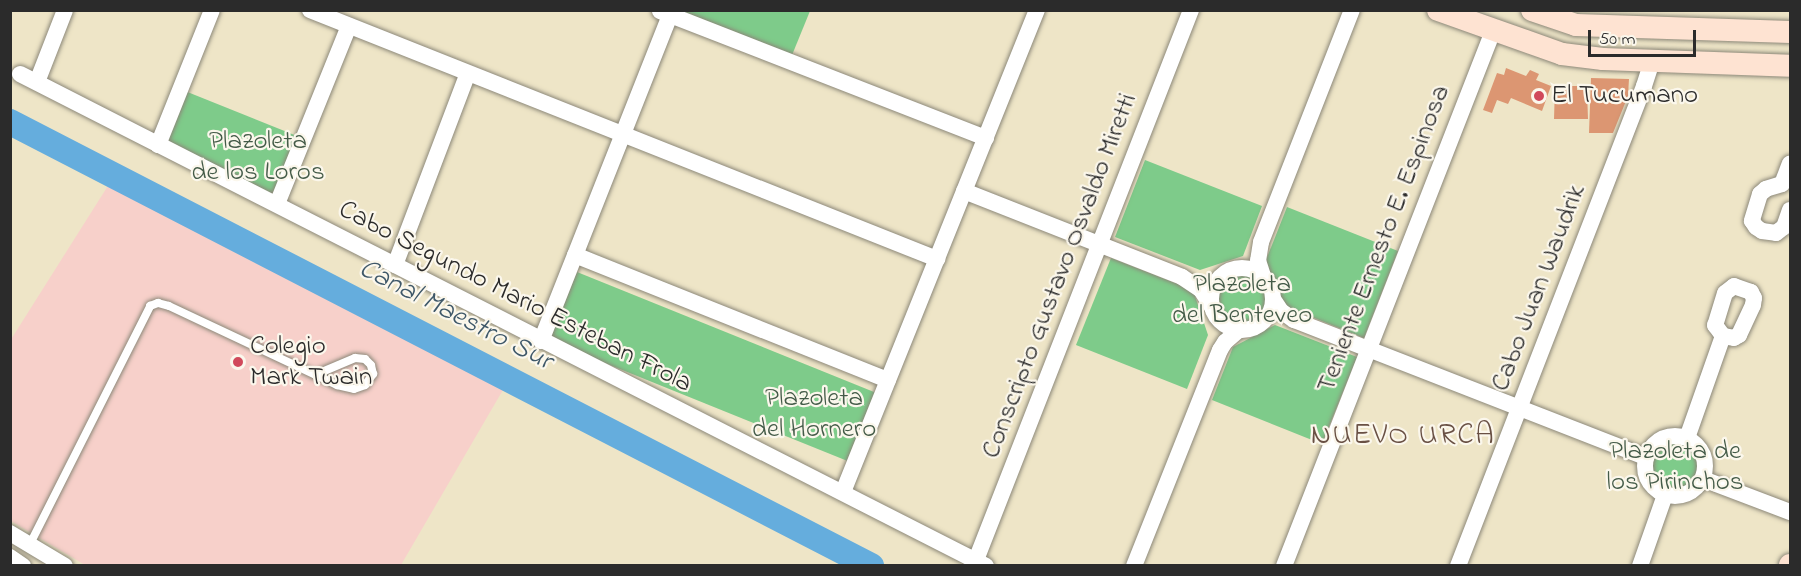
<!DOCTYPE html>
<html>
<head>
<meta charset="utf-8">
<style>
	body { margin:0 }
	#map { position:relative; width:1801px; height:576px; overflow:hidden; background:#eee5c7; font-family:"Indie Flower",sans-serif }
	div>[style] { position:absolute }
	.built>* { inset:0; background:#f7d0ca }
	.green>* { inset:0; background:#7ecb8a; transform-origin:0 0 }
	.round { border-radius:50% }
	.river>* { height:26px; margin:-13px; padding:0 13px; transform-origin:13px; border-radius:13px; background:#65addd }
	.building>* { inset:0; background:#dc9672 }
	.roads { filter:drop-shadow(0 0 2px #8c8879) drop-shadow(0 0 2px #8c8879) }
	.lane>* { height:8px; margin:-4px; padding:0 4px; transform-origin:4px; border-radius:4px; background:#fff }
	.street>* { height:16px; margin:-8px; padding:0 8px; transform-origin:8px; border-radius:8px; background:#fff }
	.street>.ring { margin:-8px; padding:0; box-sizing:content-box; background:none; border:16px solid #fff; border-radius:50% }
	.secondary>* { height:22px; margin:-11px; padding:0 11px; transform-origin:11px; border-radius:11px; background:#fee3d2 }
	.dots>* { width:16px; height:16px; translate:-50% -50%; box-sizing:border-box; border:3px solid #fbf7ec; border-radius:50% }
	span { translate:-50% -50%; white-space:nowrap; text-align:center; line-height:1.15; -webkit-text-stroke:4.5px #fbf7ec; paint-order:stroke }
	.poi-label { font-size:27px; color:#2b2b2b }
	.left { translate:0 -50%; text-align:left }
	.park-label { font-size:27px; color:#445b48 }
	.street-label { font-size:27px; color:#2b2b2b }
	.water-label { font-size:28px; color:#3f5869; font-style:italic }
	.quarter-label { font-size:30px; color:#695044; letter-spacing:1.5px }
	.frame { position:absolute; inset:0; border:12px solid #2b2b2b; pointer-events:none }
	.scale { position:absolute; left:1588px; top:30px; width:108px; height:27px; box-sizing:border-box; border:3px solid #2b2b2b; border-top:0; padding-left:8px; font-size:18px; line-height:21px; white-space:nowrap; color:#2b2b2b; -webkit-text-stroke:4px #fbf7ec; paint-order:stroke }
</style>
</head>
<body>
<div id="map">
	<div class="built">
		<i style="clip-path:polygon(111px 181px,507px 383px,401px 565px,85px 565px,11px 521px,10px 341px)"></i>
	</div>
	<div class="green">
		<i style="clip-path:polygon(672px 10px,810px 11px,790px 60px)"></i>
		<i style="clip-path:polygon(180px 89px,302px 138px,277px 204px,158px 145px)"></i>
		<i style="clip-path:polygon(1145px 160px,1262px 206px,1243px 256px,1200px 270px,1115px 237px)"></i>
		<i style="clip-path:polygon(1287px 207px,1398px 251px,1364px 338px,1282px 305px,1266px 260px)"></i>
		<i style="clip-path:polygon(1111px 258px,1193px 290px,1208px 335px,1187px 389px,1076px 345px)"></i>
		<i class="round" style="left:1212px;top:269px;width:60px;height:60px"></i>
		<i style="left:577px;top:272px;width:321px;height:74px;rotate:22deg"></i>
		<i style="clip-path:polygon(1275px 325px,1357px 357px,1322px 444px,1212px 400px,1233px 347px)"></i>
		<i class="round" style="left:1645px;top:437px;width:60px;height:60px"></i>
	</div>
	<div class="river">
		<i style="left:10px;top:122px;width:969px;rotate:27.28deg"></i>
	</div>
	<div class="building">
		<i style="clip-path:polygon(1506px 68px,1526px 76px,1530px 70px,1539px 74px,1536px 80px,1551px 86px,1542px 111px,1511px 98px,1508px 104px,1497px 100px,1492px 113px,1483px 110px,1497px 73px,1504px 75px)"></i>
		<i style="clip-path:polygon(1591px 78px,1629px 79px,1628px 96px,1613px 133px,1589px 133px)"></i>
		<i style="clip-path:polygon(1555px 86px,1577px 86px,1577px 90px,1587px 90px,1588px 119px,1554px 119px)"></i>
	</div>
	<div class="roads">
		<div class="lane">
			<i style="left:30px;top:544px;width:267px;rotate:-63.2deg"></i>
			<i style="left:150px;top:306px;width:9px;rotate:-21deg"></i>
			<i style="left:158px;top:303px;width:11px;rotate:15deg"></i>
			<i style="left:169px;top:306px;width:186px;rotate:25.2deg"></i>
			<i style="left:337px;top:385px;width:17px;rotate:13deg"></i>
			<i style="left:354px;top:389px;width:12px;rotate:-20deg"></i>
			<i style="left:365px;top:385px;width:14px;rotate:-54deg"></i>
			<i style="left:373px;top:374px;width:9px;rotate:-103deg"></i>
			<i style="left:371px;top:365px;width:8px;rotate:-135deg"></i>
			<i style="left:365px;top:359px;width:10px;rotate:-174deg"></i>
			<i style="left:355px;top:358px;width:43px;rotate:157deg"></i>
		</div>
		<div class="street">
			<i style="left:310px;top:10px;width:675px;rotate:21.66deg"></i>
			<i style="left:660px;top:11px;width:350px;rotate:21.3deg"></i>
			<i style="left:20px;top:74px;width:1084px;rotate:26.99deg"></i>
			<i style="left:37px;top:82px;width:77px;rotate:-68.7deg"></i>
			<i style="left:158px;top:145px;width:145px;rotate:-68.2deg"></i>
			<i style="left:1782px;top:184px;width:17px;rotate:163deg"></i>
			<i style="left:1766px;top:189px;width:8px;rotate:140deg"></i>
			<i style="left:1760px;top:194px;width:28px;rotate:107deg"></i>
			<i style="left:1752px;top:221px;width:7px;rotate:56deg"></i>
			<i style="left:1756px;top:227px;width:7px;rotate:34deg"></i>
			<i style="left:1762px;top:231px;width:14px;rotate:8deg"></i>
			<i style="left:1776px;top:233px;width:10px;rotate:-37deg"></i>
			<i style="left:1784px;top:227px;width:18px;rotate:-71deg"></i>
			<i style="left:1782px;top:184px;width:22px;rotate:-69deg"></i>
			<i style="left:964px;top:191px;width:234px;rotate:21.5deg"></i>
			<i style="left:1182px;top:277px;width:23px;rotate:34deg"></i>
			<i style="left:1201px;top:290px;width:20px;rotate:57deg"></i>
			<i style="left:277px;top:204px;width:192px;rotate:-68deg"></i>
			<i style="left:575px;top:255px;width:337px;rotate:21.8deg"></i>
			<i style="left:395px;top:265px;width:205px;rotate:-69.2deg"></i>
			<i class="ring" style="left:1211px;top:268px;width:46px;height:46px"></i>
			<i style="left:1263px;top:276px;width:16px;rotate:-108deg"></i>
			<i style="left:1258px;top:261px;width:19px;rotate:-81deg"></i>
			<i style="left:1261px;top:242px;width:249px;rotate:-68.6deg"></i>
			<i style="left:1273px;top:299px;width:14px;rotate:56deg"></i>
			<i style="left:1281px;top:311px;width:16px;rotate:35deg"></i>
			<i style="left:1294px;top:320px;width:378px;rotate:21.3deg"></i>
			<i style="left:541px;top:341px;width:356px;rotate:-68.4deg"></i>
			<i class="ring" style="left:1645px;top:436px;width:44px;height:44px"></i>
			<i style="left:1687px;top:438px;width:108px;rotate:-70.6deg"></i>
			<i style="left:1723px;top:336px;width:11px;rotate:10deg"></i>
			<i style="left:1734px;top:338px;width:6px;rotate:-31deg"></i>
			<i style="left:1739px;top:335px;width:33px;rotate:-65deg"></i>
			<i style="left:1753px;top:305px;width:7px;rotate:-82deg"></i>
			<i style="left:1754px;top:298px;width:7px;rotate:-117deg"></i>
			<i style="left:1751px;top:292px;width:18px;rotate:-161deg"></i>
			<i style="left:1734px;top:286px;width:11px;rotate:142deg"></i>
			<i style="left:1725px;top:293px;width:34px;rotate:107deg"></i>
			<i style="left:1715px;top:325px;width:14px;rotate:54deg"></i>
			<i style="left:1703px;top:479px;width:93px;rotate:20.8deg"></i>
			<i style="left:843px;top:492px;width:520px;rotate:-68.08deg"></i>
			<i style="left:10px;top:533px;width:64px;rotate:31deg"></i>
			<i style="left:10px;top:557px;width:16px;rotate:35deg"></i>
			<i style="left:976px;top:560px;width:591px;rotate:-68.65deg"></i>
			<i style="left:1134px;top:566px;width:232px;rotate:-68.3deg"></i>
			<i style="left:1220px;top:350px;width:9px;rotate:-58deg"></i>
			<i style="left:1225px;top:342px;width:18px;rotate:-41deg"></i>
			<i style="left:1284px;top:566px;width:574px;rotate:-68.66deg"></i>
			<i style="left:1458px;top:566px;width:515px;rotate:-68.82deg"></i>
			<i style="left:1644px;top:86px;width:26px;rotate:-72deg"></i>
			<i style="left:1640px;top:566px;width:75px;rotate:-70.6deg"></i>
		</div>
		<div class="secondary">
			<i style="left:1438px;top:10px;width:132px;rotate:19.5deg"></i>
			<i style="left:1562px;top:54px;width:41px;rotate:7deg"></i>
			<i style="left:1603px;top:59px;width:187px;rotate:2.1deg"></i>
			<i style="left:1532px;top:10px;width:46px;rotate:18.8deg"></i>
			<i style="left:1576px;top:25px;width:214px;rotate:1.9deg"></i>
			<i style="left:1790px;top:566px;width:1px;rotate:-90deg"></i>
		</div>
	</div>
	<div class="dots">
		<i style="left:1539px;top:96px;background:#d1495b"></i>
		<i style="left:238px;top:362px;background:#d1495b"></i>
	</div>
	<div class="poi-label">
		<span class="left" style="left:1551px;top:96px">El Tucumano</span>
		<span class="left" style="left:250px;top:362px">Colegio<br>Mark Twain</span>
	</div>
	<div class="park-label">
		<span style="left:258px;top:157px">Plazoleta<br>de los Loros</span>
		<span style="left:1242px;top:300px">Plazoleta<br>del Benteveo</span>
		<span style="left:814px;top:414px">Plazoleta<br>del Hornero</span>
		<span style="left:1675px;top:467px">Plazoleta de<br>los Pirinchos</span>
	</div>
	<div class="street-label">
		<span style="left:1384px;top:239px;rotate:-69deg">Teniente Ernesto E. Espinosa</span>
		<span style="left:1060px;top:276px;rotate:-69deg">Conscripto Gustavo Osvaldo Miretti</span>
		<span style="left:1539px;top:288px;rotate:-69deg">Cabo Juan Waudrik</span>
		<span style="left:515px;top:297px;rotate:27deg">Cabo Segundo Mario Esteban Frola</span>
	</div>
	<div class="water-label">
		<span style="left:455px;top:316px;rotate:27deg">Canal Maestro Sur</span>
	</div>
	<div class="quarter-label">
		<span style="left:1403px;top:436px">NUEVO URCA</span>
	</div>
	<div class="frame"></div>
	<div class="scale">50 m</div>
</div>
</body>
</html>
